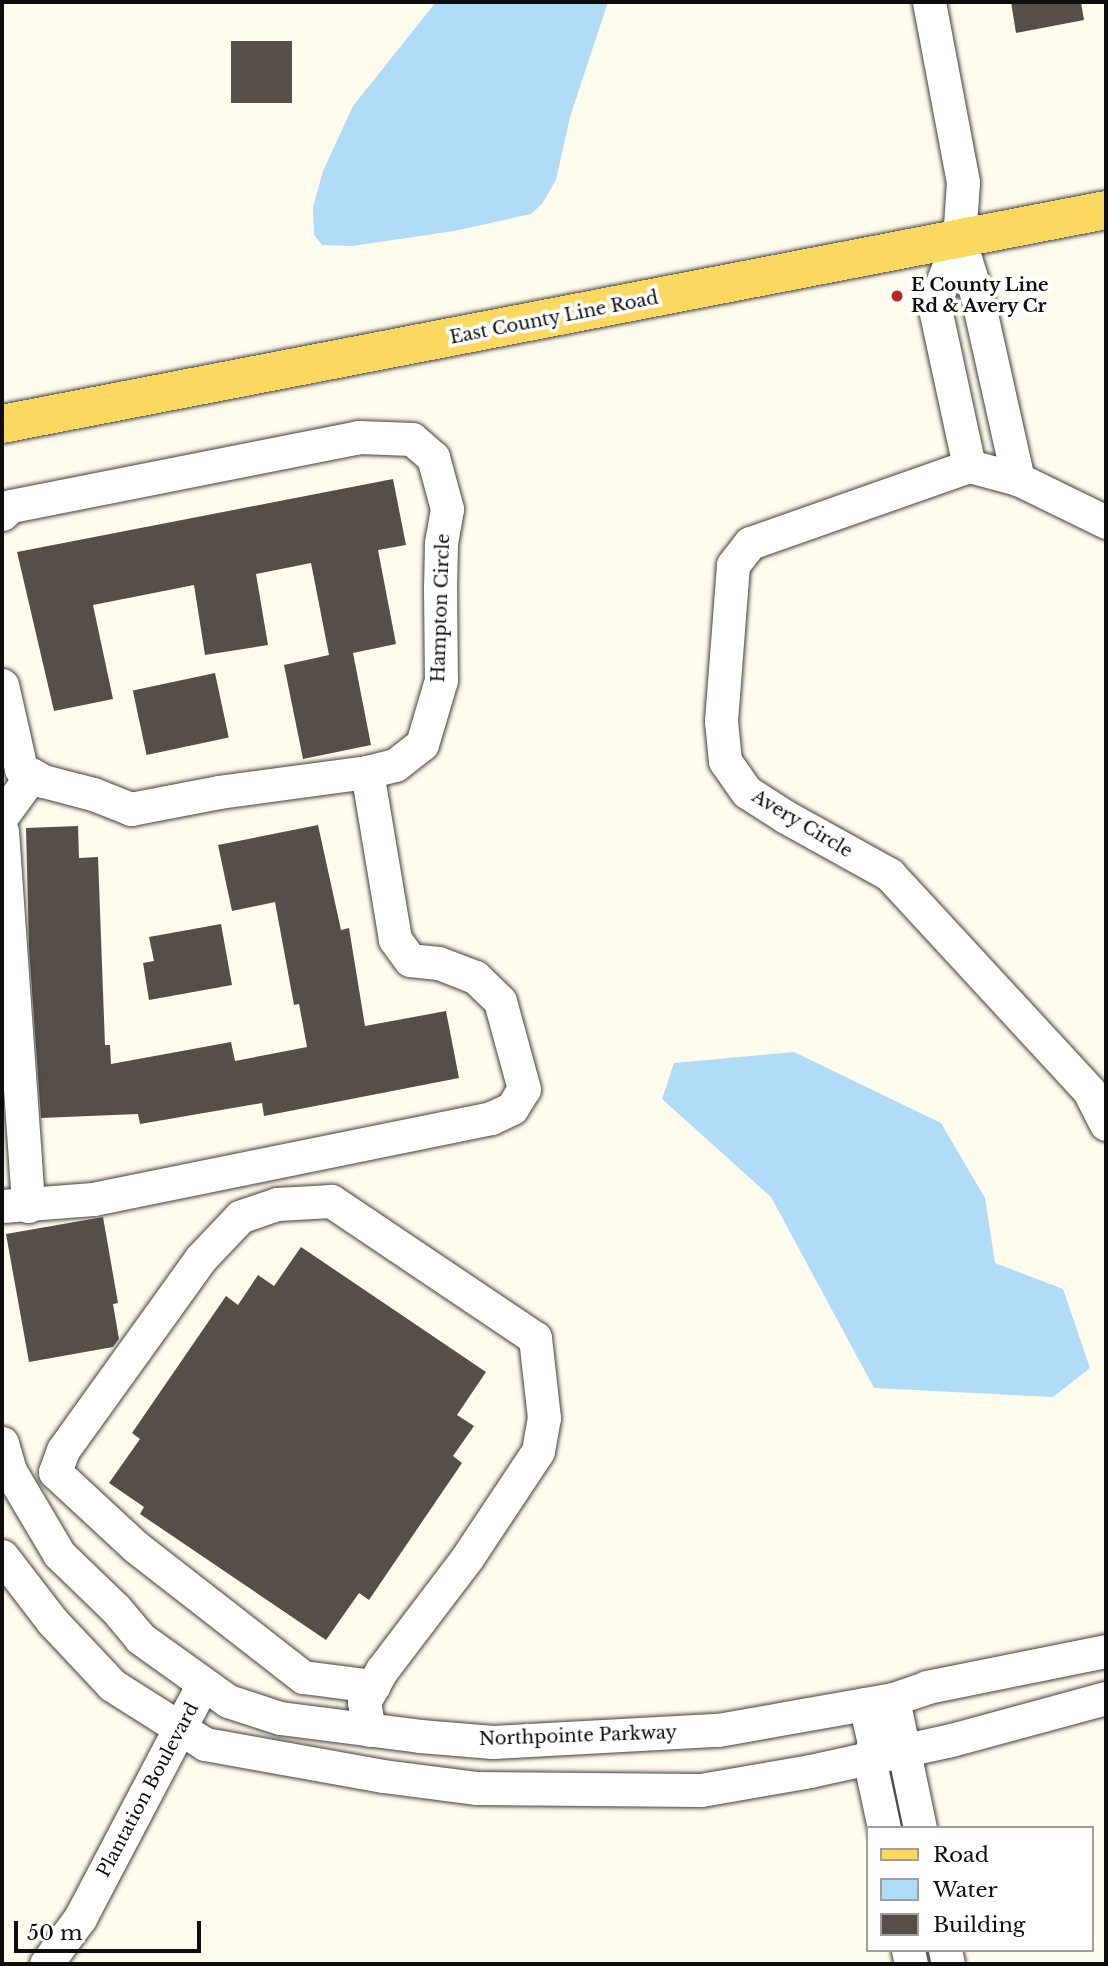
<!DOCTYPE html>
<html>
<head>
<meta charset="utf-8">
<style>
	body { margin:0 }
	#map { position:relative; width:1108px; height:1966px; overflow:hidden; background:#fffced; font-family:"Libre Baskerville",serif }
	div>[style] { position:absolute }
	.water>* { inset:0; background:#b0dcf7 }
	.building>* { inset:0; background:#564e49; transform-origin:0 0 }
	.roads { filter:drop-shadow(0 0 2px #404040) drop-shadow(0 0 2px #404040) }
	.minor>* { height:33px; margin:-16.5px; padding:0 16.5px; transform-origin:16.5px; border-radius:16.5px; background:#fff }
	.major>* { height:38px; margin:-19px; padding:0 19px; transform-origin:19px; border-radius:19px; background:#fbd860 }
	.dots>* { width:19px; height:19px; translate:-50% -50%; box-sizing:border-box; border:4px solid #fff; border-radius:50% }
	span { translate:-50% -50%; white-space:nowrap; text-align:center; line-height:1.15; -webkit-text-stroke:7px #fff; paint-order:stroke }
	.poi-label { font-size:18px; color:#0d0d0d; font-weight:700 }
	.left { translate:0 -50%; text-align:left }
	.street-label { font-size:18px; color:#0d0d0d }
	.frame { position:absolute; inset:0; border:4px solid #0d0d0d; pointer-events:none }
	.legend { position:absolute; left:866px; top:1826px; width:228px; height:126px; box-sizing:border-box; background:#fff; border:2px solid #9e9e9e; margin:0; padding:9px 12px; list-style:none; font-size:21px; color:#0d0d0d }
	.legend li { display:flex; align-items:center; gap:14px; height:35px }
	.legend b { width:35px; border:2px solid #9e9e9e }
	.scale { position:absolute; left:14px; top:1921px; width:187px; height:32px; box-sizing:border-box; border:4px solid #0d0d0d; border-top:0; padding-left:9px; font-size:21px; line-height:24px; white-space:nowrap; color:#0d0d0d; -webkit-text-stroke:5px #fff; paint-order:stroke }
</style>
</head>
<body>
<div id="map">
	<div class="water">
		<i style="clip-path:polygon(436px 2px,608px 2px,570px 117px,556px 180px,542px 204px,531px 214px,454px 231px,352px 246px,322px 245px,314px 235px,313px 207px,323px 171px,353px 106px)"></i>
		<i style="clip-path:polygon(794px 1052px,941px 1123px,985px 1198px,995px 1263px,1063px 1289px,1090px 1368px,1053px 1397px,874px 1388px,771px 1197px,662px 1099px,674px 1063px)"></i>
	</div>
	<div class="building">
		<i style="clip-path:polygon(1011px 2px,1081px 2px,1084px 20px,1016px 33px)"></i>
		<i style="left:231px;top:41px;width:61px;height:62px"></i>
		<i style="clip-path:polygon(393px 479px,406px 545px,378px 550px,396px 644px,353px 653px,371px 745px,303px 759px,284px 665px,329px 655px,311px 563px,256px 574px,268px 645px,205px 655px,194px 585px,93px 605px,113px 699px,54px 711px,17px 552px)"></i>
		<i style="left:215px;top:673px;width:66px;height:84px;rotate:78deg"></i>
		<i style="clip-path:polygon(318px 825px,341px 930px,349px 928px,365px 1026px,446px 1011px,459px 1078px,264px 1116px,262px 1103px,140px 1124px,138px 1114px,41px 1118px,29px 948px,26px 828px,78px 826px,79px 858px,98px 857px,105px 1045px,110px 1045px,111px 1064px,231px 1042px,235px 1061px,307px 1047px,299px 1004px,294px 1005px,275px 902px,232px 911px,218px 845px)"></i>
		<i style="clip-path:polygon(221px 924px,232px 985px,149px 1000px,143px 963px,154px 961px,149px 937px)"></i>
		<i style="clip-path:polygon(103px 1217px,118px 1303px,113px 1304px,119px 1339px,113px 1347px,29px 1362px,6px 1234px)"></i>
		<i style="clip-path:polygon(301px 1247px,486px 1372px,457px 1415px,474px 1426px,453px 1456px,462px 1463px,369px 1600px,359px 1593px,326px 1640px,140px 1514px,144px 1507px,109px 1483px,140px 1439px,132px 1433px,226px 1296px,238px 1305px,258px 1275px,274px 1286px)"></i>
	</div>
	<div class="roads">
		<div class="minor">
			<i style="left:929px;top:2px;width:183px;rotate:79.3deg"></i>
			<i style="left:963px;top:182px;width:57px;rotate:94deg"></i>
			<i style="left:969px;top:466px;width:166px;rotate:-102.2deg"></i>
			<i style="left:934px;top:304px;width:70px;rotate:-69deg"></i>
			<i style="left:959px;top:239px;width:60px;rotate:72.5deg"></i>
			<i style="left:977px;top:296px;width:188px;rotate:77.4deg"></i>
			<i style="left:2px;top:514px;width:12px;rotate:-42deg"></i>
			<i style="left:11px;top:506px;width:354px;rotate:-11.2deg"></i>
			<i style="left:358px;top:437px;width:54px;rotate:2.1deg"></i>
			<i style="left:412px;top:439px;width:28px;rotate:41deg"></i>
			<i style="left:433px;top:457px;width:54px;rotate:74.9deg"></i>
			<i style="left:447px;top:509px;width:36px;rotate:100deg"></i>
			<i style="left:441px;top:544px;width:44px;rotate:91.3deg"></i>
			<i style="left:440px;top:588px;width:92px;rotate:89.4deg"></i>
			<i style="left:441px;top:680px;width:67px;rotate:106.5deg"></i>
			<i style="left:422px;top:744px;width:34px;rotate:142deg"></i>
			<i style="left:395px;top:765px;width:29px;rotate:166deg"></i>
			<i style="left:367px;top:772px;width:149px;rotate:172.3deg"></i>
			<i style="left:219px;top:792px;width:90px;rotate:169.1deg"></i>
			<i style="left:131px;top:809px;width:41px;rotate:-158.5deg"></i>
			<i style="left:93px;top:794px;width:52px;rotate:-165.4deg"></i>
			<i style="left:43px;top:781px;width:25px;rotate:-151deg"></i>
			<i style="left:21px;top:769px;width:86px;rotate:-102.7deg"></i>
			<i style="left:1106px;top:522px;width:98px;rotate:-154deg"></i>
			<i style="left:1018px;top:479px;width:51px;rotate:-165.1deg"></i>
			<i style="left:969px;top:466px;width:232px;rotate:160.6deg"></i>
			<i style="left:750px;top:543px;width:28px;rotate:128deg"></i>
			<i style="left:733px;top:565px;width:156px;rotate:94.4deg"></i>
			<i style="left:721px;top:721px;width:40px;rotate:84.3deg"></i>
			<i style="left:725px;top:761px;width:38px;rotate:55deg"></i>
			<i style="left:747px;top:792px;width:46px;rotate:32.7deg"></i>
			<i style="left:786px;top:817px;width:118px;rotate:29deg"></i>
			<i style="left:889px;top:874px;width:295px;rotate:47.3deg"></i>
			<i style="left:1089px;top:1091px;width:37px;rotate:63deg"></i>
			<i style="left:2px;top:816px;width:51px;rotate:-53.8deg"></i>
			<i style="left:2px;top:831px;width:376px;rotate:86deg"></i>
			<i style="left:2px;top:1206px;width:91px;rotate:-4.4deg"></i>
			<i style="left:93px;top:1199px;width:406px;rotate:-11.5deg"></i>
			<i style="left:491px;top:1118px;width:23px;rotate:-25deg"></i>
			<i style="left:512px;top:1108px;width:22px;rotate:-58deg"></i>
			<i style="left:524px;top:1089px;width:91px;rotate:-105.3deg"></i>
			<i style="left:500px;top:1001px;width:35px;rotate:-136deg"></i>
			<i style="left:475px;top:977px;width:40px;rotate:-159deg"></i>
			<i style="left:438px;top:963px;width:28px;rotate:-174deg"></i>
			<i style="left:410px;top:960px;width:26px;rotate:-126deg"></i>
			<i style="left:395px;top:939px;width:169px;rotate:-99.5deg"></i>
			<i style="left:2px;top:1443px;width:29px;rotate:74deg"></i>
			<i style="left:10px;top:1471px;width:96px;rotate:59.4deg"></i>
			<i style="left:59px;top:1554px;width:79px;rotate:44deg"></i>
			<i style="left:116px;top:1609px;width:38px;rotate:50deg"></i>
			<i style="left:140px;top:1638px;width:108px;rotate:35.6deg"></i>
			<i style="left:228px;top:1701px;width:55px;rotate:18.1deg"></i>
			<i style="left:280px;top:1718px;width:141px;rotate:7.3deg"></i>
			<i style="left:420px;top:1736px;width:73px;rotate:4.7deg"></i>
			<i style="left:493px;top:1742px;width:225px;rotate:-3.1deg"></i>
			<i style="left:718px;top:1730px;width:178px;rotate:-10deg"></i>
			<i style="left:893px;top:1699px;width:36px;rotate:-19deg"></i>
			<i style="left:927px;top:1687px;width:183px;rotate:-11.4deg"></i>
			<i style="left:2px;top:1556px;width:82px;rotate:52.4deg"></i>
			<i style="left:52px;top:1621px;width:88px;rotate:46.8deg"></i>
			<i style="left:112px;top:1685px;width:110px;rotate:32.4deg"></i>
			<i style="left:205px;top:1744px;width:181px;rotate:10.2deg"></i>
			<i style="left:383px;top:1776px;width:95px;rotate:7.3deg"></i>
			<i style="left:477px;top:1788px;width:224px;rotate:0.5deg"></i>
			<i style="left:701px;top:1790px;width:111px;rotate:-9.9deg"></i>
			<i style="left:810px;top:1771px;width:144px;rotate:-12.4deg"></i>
			<i style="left:951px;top:1740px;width:161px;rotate:-15.2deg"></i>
			<i style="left:893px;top:1699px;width:132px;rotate:78.2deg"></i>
			<i style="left:865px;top:1704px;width:40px;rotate:77deg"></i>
			<i style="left:874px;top:1743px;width:16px;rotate:108deg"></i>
			<i style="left:869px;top:1758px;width:72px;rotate:77.9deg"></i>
			<i style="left:369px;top:1730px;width:28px;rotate:-100deg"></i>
			<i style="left:364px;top:1702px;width:37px;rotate:-61deg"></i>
			<i style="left:382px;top:1670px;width:141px;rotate:-52.8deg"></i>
			<i style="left:467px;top:1558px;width:128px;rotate:-56.4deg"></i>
			<i style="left:538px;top:1451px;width:34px;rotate:-80deg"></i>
			<i style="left:544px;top:1418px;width:81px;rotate:-96.4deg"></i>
			<i style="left:535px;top:1338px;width:246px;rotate:-146.1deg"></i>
			<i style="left:331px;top:1201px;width:54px;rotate:176.8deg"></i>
			<i style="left:277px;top:1204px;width:39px;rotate:161deg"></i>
			<i style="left:240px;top:1217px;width:57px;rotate:133.6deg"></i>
			<i style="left:201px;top:1258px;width:236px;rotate:125.7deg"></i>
			<i style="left:63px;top:1450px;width:23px;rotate:110deg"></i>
			<i style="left:55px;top:1472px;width:110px;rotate:42.8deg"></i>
			<i style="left:136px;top:1547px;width:212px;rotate:37.9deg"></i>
			<i style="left:303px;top:1677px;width:71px;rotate:7.3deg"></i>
			<i style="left:908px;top:1950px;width:14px;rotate:78deg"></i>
			<i style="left:945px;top:1950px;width:14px;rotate:78deg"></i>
			<i style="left:46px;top:1964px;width:57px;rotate:-53.5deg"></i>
			<i style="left:80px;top:1918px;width:264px;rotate:-62.3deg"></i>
		</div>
		<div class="major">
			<i style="left:2px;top:424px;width:1125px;rotate:-10.97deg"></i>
		</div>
	</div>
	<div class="dots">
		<i style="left:897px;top:296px;background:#c02227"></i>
	</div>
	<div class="poi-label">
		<span class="left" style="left:911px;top:296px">E County Line<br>Rd &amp; Avery Cr</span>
	</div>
	<div class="street-label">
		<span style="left:554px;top:318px;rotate:-11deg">East County Line Road</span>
		<span style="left:441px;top:608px;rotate:-88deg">Hampton Circle</span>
		<span style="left:802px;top:824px;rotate:31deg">Avery Circle</span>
		<span style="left:578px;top:1736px;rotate:-2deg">Northpointe Parkway</span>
		<span style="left:148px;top:1790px;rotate:-62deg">Plantation Boulevard</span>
	</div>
	<div class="frame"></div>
	<ul class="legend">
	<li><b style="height:9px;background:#fbd860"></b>Road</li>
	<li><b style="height:19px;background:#b0dcf7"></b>Water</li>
	<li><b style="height:19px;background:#564e49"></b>Building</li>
	</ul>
	<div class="scale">50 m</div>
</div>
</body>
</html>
